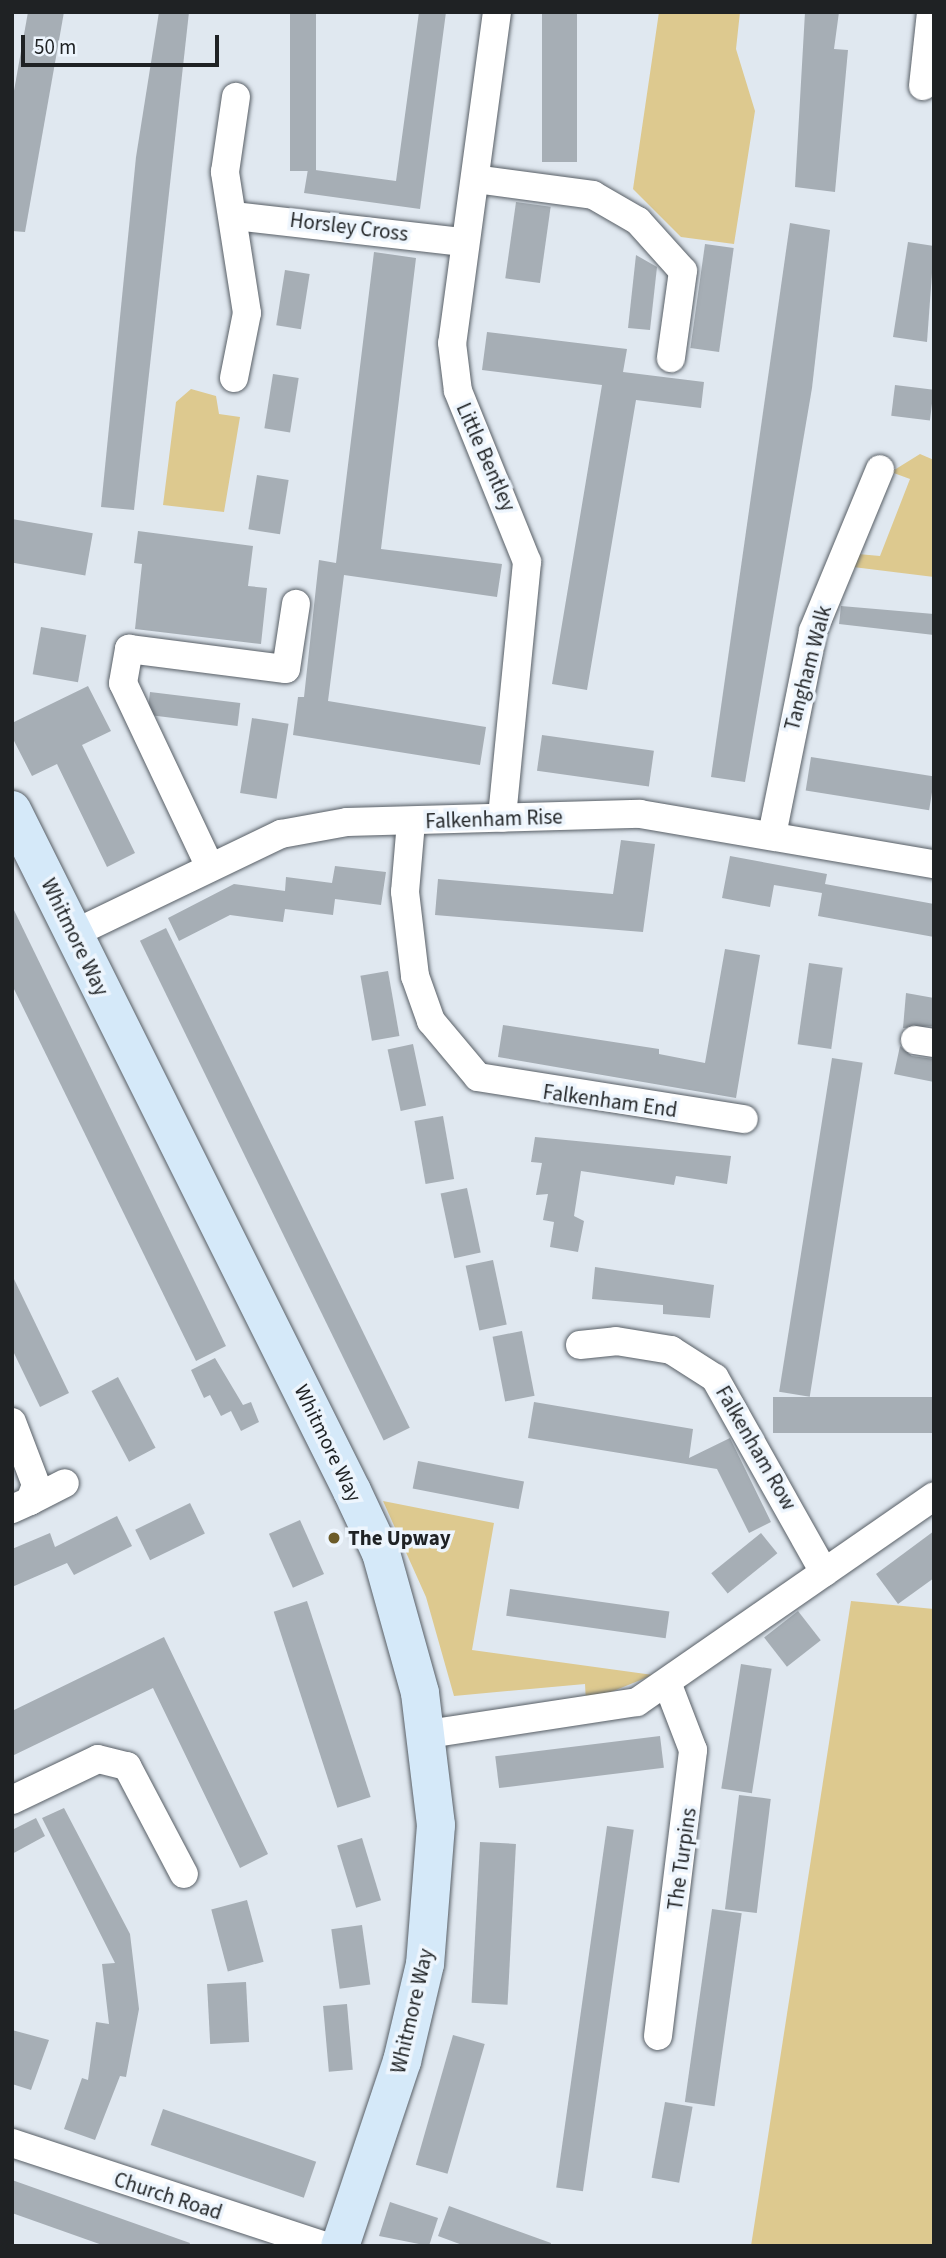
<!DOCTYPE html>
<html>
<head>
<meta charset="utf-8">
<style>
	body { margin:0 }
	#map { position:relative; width:946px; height:2258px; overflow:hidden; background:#e0e8f0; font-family:"Source Sans 3",sans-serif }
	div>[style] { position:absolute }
	.green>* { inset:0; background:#ddc98f }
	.building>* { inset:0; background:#a6aeb5; transform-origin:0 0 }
	.roads { filter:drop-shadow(0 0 2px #585f66) drop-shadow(0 0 2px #585f66) }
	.street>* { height:28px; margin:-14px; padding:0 14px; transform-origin:14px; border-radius:14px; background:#fff }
	.secondary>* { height:38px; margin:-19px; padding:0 19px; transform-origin:19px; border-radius:19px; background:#d5e9f9 }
	.dots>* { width:19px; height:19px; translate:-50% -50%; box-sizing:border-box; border:4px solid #edf5fd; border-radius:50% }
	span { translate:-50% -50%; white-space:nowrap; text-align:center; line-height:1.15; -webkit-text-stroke:7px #edf5fd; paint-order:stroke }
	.street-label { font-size:21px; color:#1f2224 }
	.poi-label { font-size:21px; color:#1f2224; font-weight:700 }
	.left { translate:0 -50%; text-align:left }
	.frame { position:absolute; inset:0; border:14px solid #1f2224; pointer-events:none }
	.scale { position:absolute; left:21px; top:35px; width:198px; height:32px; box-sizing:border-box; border:4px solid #1f2224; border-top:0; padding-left:9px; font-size:21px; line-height:24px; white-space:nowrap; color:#1f2224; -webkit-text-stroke:5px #edf5fd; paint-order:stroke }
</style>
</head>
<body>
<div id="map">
	<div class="green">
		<i style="clip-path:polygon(659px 12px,740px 12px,736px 49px,755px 111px,734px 244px,681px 237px,633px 189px)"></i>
		<i style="clip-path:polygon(191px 389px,216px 396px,219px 414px,240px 417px,224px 512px,163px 505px,176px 402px)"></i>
		<i style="clip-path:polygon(920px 454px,934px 460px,934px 577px,853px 567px,858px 554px,880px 556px,910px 479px,891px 472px)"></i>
		<i style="clip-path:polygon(383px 1501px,494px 1523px,472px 1650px,653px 1675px,586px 1702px,585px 1684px,454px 1696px,426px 1597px)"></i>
		<i style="clip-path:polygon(851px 1601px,934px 1609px,934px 2246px,751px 2246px)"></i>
	</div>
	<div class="building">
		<i style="clip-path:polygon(28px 12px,64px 12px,25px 232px,12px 231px,12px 102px)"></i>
		<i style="clip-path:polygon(159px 12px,189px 12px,134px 510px,101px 507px,136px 157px)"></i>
		<i style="left:290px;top:12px;width:26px;height:159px"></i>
		<i style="clip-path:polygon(419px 12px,446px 12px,420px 209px,304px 193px,308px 169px,396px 181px)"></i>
		<i style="left:542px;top:12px;width:35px;height:150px"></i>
		<i style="clip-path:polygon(805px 12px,839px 12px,834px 49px,848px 50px,835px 192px,795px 187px)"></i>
		<i style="left:516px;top:202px;width:35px;height:77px;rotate:8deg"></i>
		<i style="clip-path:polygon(790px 223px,830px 230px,812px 388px,745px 782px,711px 777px)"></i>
		<i style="clip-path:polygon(908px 242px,934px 246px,927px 342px,893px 337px)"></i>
		<i style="left:705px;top:244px;width:29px;height:105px;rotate:8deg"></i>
		<i style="clip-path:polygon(374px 252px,416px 258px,381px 549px,502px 564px,497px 597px,344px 575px,328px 701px,486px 727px,480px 765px,293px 735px,298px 697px,304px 697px,319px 560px,336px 563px)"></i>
		<i style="clip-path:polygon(636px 255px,657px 267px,650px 330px,628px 328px)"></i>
		<i style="left:285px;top:270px;width:25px;height:56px;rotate:9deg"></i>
		<i style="clip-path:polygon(487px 332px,627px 349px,623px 372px,704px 382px,701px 408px,636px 400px,587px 690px,552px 684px,602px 385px,482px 370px)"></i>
		<i style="left:273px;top:374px;width:26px;height:55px;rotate:9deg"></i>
		<i style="left:895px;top:385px;width:39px;height:31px;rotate:7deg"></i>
		<i style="left:257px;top:475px;width:32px;height:55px;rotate:9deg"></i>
		<i style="left:12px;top:519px;width:82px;height:43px;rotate:10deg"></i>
		<i style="clip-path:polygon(138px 531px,253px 546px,248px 586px,267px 588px,261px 644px,135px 629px,142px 564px,134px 563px)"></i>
		<i style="clip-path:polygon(841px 606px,934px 614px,934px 635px,839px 624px)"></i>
		<i style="left:41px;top:627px;width:46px;height:48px;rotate:10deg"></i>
		<i style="clip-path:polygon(88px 686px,111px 731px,82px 745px,135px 853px,107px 867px,57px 764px,32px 776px,12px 737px,12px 723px)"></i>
		<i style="left:150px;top:692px;width:91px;height:23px;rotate:7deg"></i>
		<i style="left:252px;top:718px;width:37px;height:76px;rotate:9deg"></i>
		<i style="left:542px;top:735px;width:113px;height:36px;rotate:8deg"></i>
		<i style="left:811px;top:757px;width:125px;height:34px;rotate:9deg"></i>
		<i style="clip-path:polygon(621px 840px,655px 844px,643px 932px,435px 915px,438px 879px,613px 894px)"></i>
		<i style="clip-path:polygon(730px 856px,827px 874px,825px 884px,934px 904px,934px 937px,818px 916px,822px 893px,774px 885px,770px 907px,722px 898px)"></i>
		<i style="clip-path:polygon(335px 866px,386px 872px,381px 905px,335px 899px,333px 915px,285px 909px,283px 922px,230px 915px,179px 941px,168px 918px,234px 884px,285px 891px,286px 877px,332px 883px)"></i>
		<i style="clip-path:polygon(12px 906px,226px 1346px,196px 1361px,12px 985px)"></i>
		<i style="left:166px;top:928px;width:556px;height:29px;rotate:64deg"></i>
		<i style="clip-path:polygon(725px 949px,760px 955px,736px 1098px,498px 1057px,503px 1025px,659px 1049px,659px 1054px,705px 1063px)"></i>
		<i style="left:809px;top:963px;width:34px;height:82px;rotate:8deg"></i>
		<i style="left:388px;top:971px;width:66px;height:28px;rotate:80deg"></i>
		<i style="clip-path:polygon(906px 993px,934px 998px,934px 1026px,903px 1028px)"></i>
		<i style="left:413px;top:1044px;width:63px;height:26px;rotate:78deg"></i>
		<i style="clip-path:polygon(900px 1046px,912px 1056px,934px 1059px,934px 1082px,894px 1074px)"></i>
		<i style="left:832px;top:1058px;width:31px;height:338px;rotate:9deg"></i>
		<i style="left:443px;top:1116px;width:64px;height:29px;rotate:80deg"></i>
		<i style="clip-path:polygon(535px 1137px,731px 1156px,727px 1184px,676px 1176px,674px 1185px,581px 1171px,574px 1216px,584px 1221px,578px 1252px,550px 1247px,554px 1222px,543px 1220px,548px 1194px,536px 1195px,542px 1163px,531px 1162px)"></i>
		<i style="left:467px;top:1188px;width:66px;height:27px;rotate:78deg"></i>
		<i style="left:493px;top:1260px;width:66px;height:28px;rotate:78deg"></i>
		<i style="clip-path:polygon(595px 1267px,714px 1285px,710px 1318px,663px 1314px,663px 1305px,592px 1299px)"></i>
		<i style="clip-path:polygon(12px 1275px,69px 1393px,40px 1407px,12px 1349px)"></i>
		<i style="left:522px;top:1331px;width:66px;height:30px;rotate:79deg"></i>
		<i style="clip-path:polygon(215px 1358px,243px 1405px,251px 1402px,259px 1422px,241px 1431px,231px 1411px,221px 1416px,210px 1395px,204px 1398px,191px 1370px)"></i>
		<i style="left:118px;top:1377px;width:80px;height:30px;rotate:62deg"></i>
		<i style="left:934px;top:1397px;width:36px;height:161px;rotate:90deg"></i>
		<i style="clip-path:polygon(534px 1402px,693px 1429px,689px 1458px,730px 1438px,771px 1522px,749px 1533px,717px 1469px,528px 1438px)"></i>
		<i style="left:418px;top:1461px;width:108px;height:28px;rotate:11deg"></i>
		<i style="left:190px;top:1503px;width:34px;height:61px;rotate:64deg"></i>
		<i style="clip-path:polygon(117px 1516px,132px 1546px,74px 1575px,67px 1563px,12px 1587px,12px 1549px,50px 1533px,55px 1547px)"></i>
		<i style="left:300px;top:1520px;width:59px;height:34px;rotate:66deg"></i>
		<i style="clip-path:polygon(934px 1531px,934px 1578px,898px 1604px,876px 1574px)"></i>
		<i style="left:761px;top:1533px;width:26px;height:64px;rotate:51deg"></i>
		<i style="left:510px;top:1589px;width:161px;height:27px;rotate:8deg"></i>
		<i style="left:307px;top:1601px;width:206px;height:35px;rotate:72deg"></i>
		<i style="left:798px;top:1611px;width:37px;height:43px;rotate:52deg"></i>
		<i style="clip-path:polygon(164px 1637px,268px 1854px,240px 1868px,153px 1688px,12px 1756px,12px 1711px)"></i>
		<i style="left:741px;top:1664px;width:31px;height:126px;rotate:9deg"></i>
		<i style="left:660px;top:1736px;width:32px;height:166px;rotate:83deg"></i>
		<i style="left:739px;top:1795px;width:32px;height:115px;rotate:7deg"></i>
		<i style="clip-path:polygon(64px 1808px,130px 1934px,139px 2009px,126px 2077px,120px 2076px,95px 2140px,64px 2129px,82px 2078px,88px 2080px,96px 2022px,109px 2024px,102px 1964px,115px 1963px,42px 1818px)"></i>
		<i style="clip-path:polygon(36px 1818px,45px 1836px,12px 1854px,12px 1830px)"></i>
		<i style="left:607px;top:1826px;width:27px;height:365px;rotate:8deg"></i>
		<i style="left:362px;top:1838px;width:65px;height:26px;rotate:73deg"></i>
		<i style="left:480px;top:1842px;width:36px;height:161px;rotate:3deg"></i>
		<i style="left:247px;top:1900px;width:64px;height:37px;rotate:75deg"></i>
		<i style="left:712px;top:1909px;width:30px;height:195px;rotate:8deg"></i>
		<i style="left:362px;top:1925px;width:60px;height:31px;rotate:82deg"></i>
		<i style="left:246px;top:1982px;width:60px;height:39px;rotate:87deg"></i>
		<i style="left:347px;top:2004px;width:66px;height:24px;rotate:85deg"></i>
		<i style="clip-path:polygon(12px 2030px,49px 2040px,31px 2090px,12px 2084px)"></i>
		<i style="left:453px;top:2035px;width:33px;height:135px;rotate:16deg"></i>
		<i style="left:665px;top:2102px;width:28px;height:77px;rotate:10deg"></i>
		<i style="left:163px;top:2109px;width:162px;height:38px;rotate:19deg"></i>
		<i style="clip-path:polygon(12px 2180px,190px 2243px,189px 2246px,105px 2246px,12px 2213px)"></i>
		<i style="clip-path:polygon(390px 2202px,438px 2218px,429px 2246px,379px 2236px)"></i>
		<i style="clip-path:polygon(449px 2206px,551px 2243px,550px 2246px,465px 2246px,438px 2236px)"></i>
	</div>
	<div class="roads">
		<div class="street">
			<i style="left:497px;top:12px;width:334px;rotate:97.7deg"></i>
			<i style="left:452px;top:343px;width:48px;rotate:82.9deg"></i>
			<i style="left:458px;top:391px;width:184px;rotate:68deg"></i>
			<i style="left:527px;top:562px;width:257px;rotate:95.6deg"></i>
			<i style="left:923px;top:86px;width:74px;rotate:-83.8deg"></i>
			<i style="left:475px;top:179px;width:119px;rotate:7.7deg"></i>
			<i style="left:593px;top:195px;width:52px;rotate:30deg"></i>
			<i style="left:638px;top:221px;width:67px;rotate:48deg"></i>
			<i style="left:683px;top:271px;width:88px;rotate:97.9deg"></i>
			<i style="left:234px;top:216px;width:230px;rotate:6.5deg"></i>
			<i style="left:234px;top:378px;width:66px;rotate:-78.7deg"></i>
			<i style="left:247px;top:313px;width:143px;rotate:-98.9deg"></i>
			<i style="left:225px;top:172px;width:76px;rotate:-81.7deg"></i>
			<i style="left:411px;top:822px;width:70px;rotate:94.9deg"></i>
			<i style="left:405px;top:892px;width:85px;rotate:83.2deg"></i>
			<i style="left:415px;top:976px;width:48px;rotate:70.4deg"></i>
			<i style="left:431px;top:1021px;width:73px;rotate:50deg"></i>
			<i style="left:478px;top:1077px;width:269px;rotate:9deg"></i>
			<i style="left:772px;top:835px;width:208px;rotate:-78.6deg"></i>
			<i style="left:813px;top:631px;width:175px;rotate:-67.5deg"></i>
			<i style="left:209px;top:865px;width:201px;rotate:-115.3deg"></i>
			<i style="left:123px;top:683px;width:35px;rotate:-80deg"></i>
			<i style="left:129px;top:649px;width:158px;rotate:7.3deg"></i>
			<i style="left:286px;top:669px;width:66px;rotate:-81.3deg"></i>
			<i style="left:73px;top:934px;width:231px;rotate:-25.7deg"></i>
			<i style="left:281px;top:834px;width:67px;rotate:-10.3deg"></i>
			<i style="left:347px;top:822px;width:293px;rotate:-1.6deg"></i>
			<i style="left:640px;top:814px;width:298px;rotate:9.7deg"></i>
			<i style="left:915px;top:1040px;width:19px;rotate:9deg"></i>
			<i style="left:580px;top:1345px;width:36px;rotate:-6deg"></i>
			<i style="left:616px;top:1341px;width:56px;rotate:9.3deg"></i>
			<i style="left:671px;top:1350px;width:52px;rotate:32.5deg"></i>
			<i style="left:715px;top:1378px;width:223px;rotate:60.7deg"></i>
			<i style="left:12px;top:1422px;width:67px;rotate:69.1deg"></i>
			<i style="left:36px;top:1485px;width:17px;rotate:111deg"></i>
			<i style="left:30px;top:1501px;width:20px;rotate:156deg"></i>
			<i style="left:30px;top:1501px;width:39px;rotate:-27deg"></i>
			<i style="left:428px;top:1734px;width:211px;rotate:-8.7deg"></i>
			<i style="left:637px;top:1702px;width:361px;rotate:-34.7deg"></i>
			<i style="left:12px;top:1800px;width:95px;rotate:-25.5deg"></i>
			<i style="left:98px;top:1759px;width:30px;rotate:14deg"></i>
			<i style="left:127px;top:1766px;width:122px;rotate:62.2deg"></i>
			<i style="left:658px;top:2036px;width:288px;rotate:-83deg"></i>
			<i style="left:693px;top:1750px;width:70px;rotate:-111deg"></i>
			<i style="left:12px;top:2143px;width:330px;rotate:18.2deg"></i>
		</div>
		<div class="secondary">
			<i style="left:12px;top:810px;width:761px;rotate:63.47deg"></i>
			<i style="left:352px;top:1491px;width:68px;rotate:64.9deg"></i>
			<i style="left:381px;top:1553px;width:145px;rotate:74.4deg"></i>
			<i style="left:420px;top:1693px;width:133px;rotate:83.1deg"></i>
			<i style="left:436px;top:1825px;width:139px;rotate:94.5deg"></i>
			<i style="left:425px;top:1964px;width:100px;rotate:103.3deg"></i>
			<i style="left:402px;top:2061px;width:195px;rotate:108.5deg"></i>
		</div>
	</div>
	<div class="dots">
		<i style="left:334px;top:1538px;background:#6c5b29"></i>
	</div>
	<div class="street-label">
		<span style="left:349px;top:227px;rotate:7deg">Horsley Cross</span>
		<span style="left:486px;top:457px;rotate:66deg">Little Bentley</span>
		<span style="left:808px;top:668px;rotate:-75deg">Tangham Walk</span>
		<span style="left:494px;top:819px;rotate:-2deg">Falkenham Rise</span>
		<span style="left:75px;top:937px;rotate:64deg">Whitmore Way</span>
		<span style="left:610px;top:1101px;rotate:8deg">Falkenham End</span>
		<span style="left:328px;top:1443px;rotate:64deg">Whitmore Way</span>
		<span style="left:756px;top:1448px;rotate:60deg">Falkenham Row</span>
		<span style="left:682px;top:1859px;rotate:-82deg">The Turpins</span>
		<span style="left:412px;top:2011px;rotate:-77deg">Whitmore Way</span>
		<span style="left:168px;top:2196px;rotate:18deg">Church Road</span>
	</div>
	<div class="poi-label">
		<span class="left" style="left:348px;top:1538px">The Upway</span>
	</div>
	<div class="frame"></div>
	<div class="scale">50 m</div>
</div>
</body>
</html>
